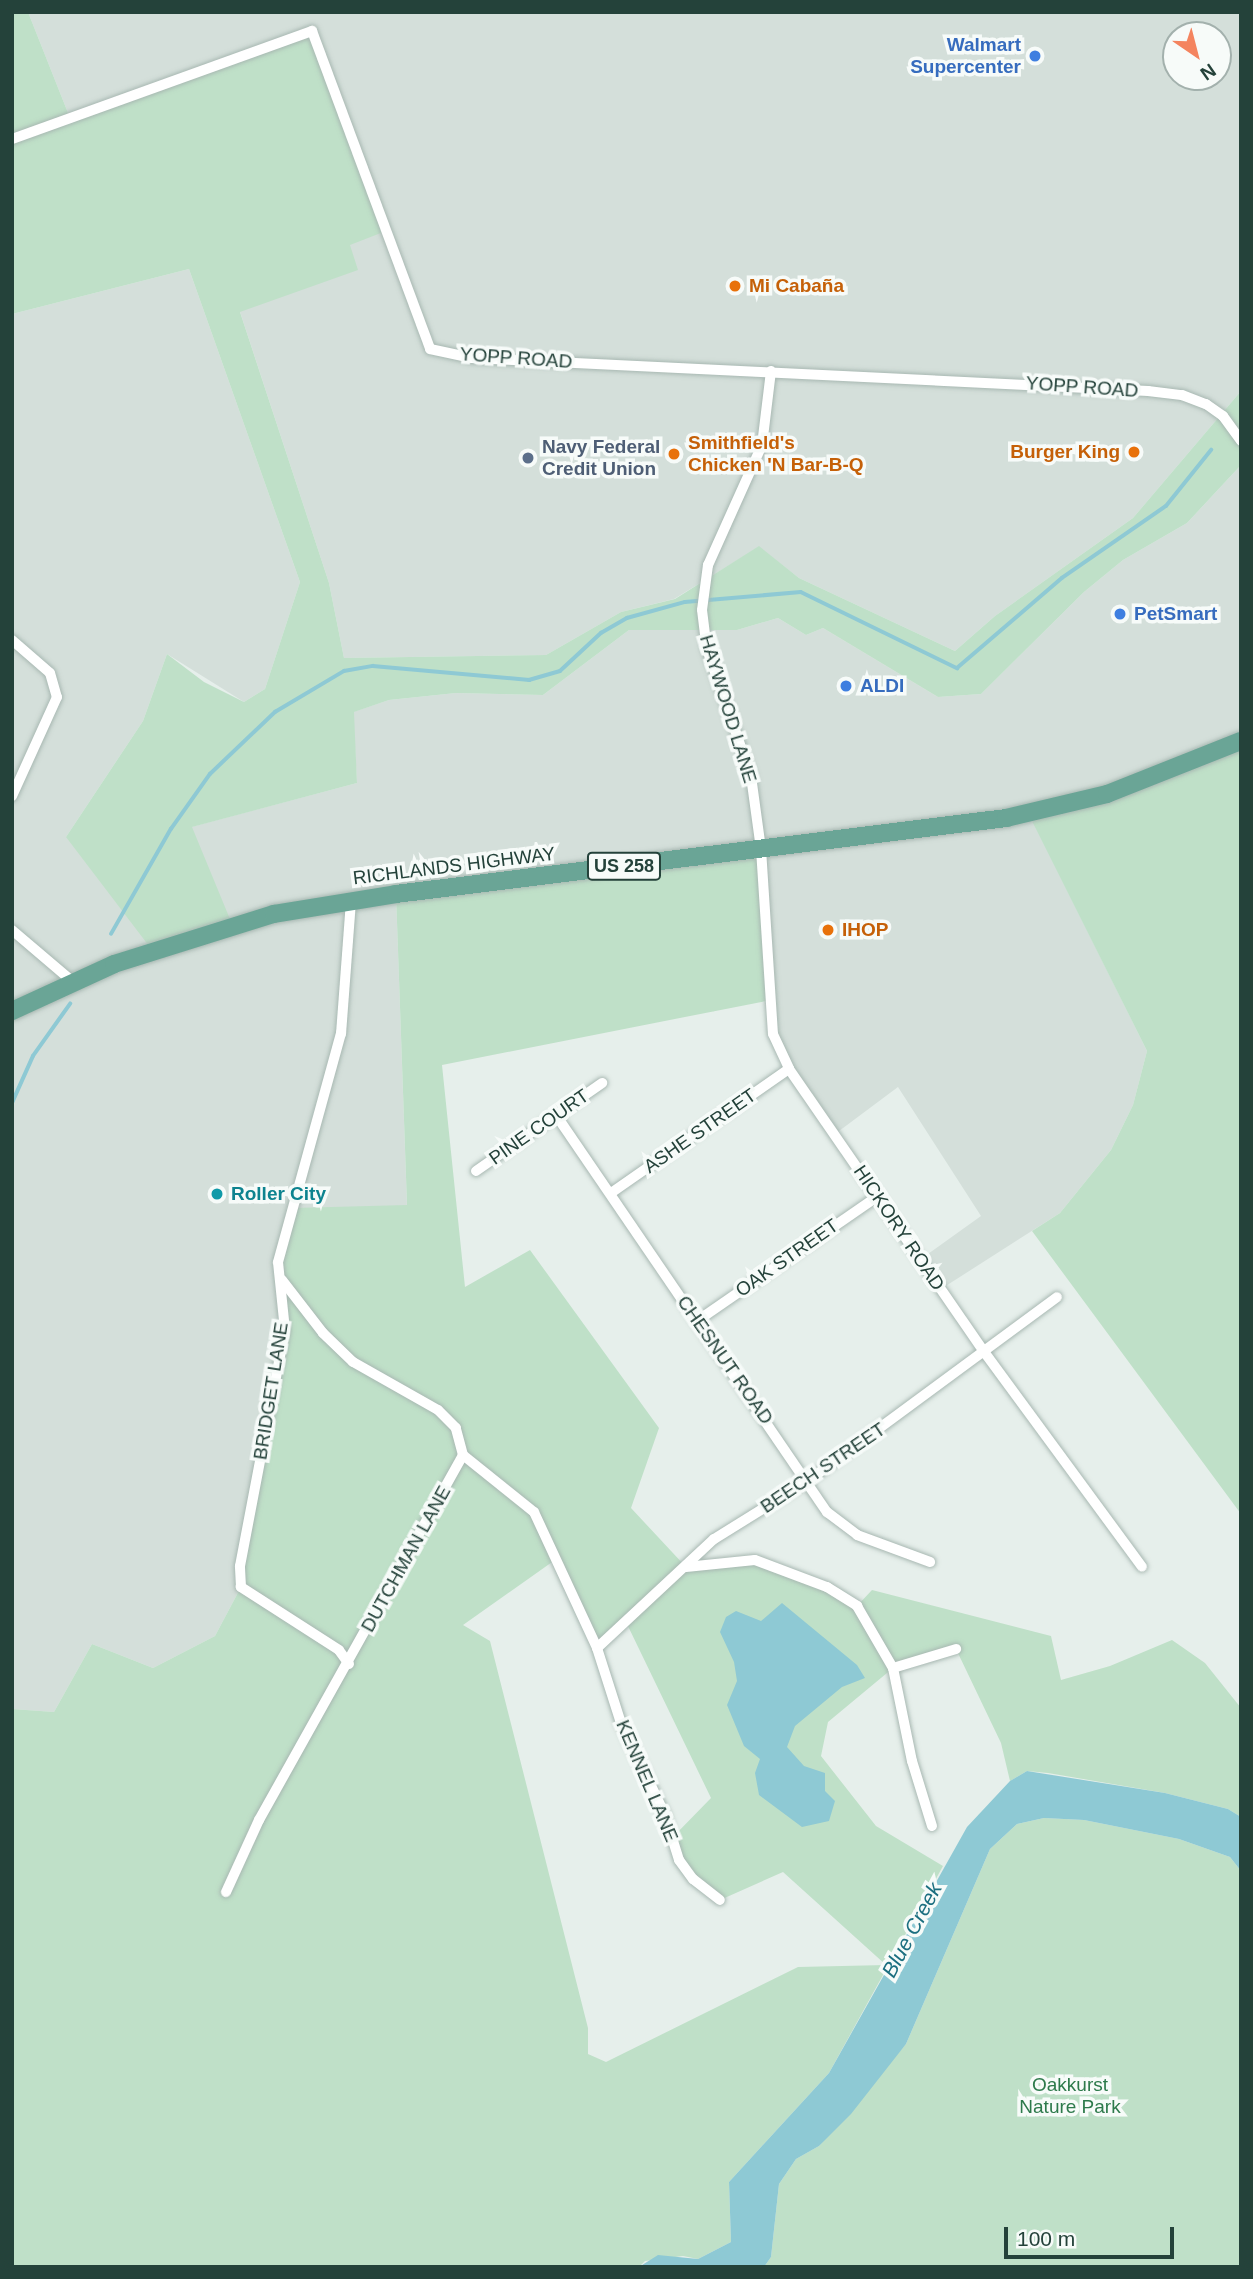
<!DOCTYPE html>
<html>
<head>
<meta charset="utf-8">
<style>
	body { margin:0 }
	#map { position:relative; width:1253px; height:2279px; overflow:hidden; background:#e6efeb; font-family:Helvetica,sans-serif }
	div>[style] { position:absolute }
	.built>* { inset:0; background:#d4dfda }
	.green>* { inset:0; background:#bfe0c8 }
	.water>* { inset:0; background:#8ec9d4 }
	.stream>* { height:3.5px; margin:-1.75px; padding:0 1.75px; transform-origin:1.75px; border-radius:1.75px; background:#8ec9d4 }
	.roads { filter:drop-shadow(0 0 2px #a8b8b2) drop-shadow(0 0 2px #a8b8b2) }
	.street>* { height:10px; margin:-5px; padding:0 5px; transform-origin:5px; border-radius:5px; background:#fff }
	.primary>* { height:18px; margin:-9px; padding:0 9px; transform-origin:9px; border-radius:9px; background:#6aa596 }
	.dots>* { width:19px; height:19px; translate:-50% -50%; box-sizing:border-box; border:4px solid #f7fbf9; border-radius:50% }
	span { translate:-50% -50%; white-space:nowrap; text-align:center; line-height:1.15; -webkit-text-stroke:7px #f7fbf9; paint-order:stroke }
	.shield-label span { padding:2px 5px; background:#f7fbf9; border:2px solid; border-radius:5px; -webkit-text-stroke-width:0 }
	.shield-label { font-size:18px; color:#24423a; font-weight:700 }
	.shop-label { font-size:19px; color:#366cbe; font-weight:700 }
	.right { translate:-100% -50%; text-align:right }
	.left { translate:0 -50%; text-align:left }
	.food-label { font-size:19px; color:#c56008; font-weight:700 }
	.street-label { font-size:19px; color:#24423a }
	.service-label { font-size:19px; color:#4e5e75; font-weight:700 }
	.culture-label { font-size:19px; color:#0d838f; font-weight:700 }
	.park-label { font-size:19px; color:#2d7a4b }
	.water-label { font-size:21px; color:#1c6f80; font-style:italic }
	.frame { position:absolute; inset:0; border:14px solid #24423a; pointer-events:none }
	.north { position:absolute; left:1162px; top:21px; width:70px; height:70px; box-sizing:border-box; background:#f7fbf9; border:2px solid #a3b1ad; border-radius:50%; rotate:145deg; font-size:19px; font-weight:700; line-height:28px; text-align:center; color:#24423a }
	.north::after { content:''; display:block; margin:auto; width:24px; height:32px; background:#f4845f; clip-path:polygon(50% 0,100% 100%,50% 72%,0 100%) }
	.scale { position:absolute; left:1004px; top:2227px; width:170px; height:32px; box-sizing:border-box; border:4px solid #24423a; border-top:0; padding-left:9px; font-size:21px; line-height:24px; white-space:nowrap; color:#24423a; -webkit-text-stroke:5px #f7fbf9; paint-order:stroke }
</style>
</head>
<body>
<div id="map">
	<div class="built">
		<i style="clip-path:polygon(evenodd,28px 12px,1241px 12px,1241px 391px,1133px 518px,995px 616px,955px 651px,799px 578px,759px 547px,674px 599px,621px 612px,546px 655px,344px 658px,329px 583px,223px 260px,70px 118px,28px 12px,1176px 35px,1218px 35px,1218px 77px,1176px 77px,1176px 35px)"></i>
		<i style="clip-path:polygon(189px 269px,300px 582px,265px 689px,244px 702px,167px 654px,143px 721px,66px 837px,191px 827px,357px 783px,353px 712px,389px 700px,456px 693px,543px 695px,629px 630px,737px 630px,778px 618px,806px 635px,823px 628px,938px 697px,981px 694px,1084px 592px,1123px 560px,1187px 523px,1241px 465px,1241px 741px,1029px 813px,1147px 1051px,1133px 1105px,1111px 1150px,1060px 1213px,941px 1289px,921px 1259px,981px 1216px,898px 1087px,835px 1134px,773px 1034px,761px 850px,396px 894px,407px 1206px,285px 1330px,241px 1587px,215px 1636px,153px 1668px,92px 1644px,54px 1712px,12px 1709px,12px 314px)"></i>
	</div>
	<div class="green">
		<i style="clip-path:polygon(12px 12px,28px 12px,70px 118px,312px 31px,386px 231px,350px 245px,358px 270px,240px 312px,329px 583px,344px 658px,546px 655px,621px 612px,675px 599px,759px 546px,799px 578px,955px 651px,995px 616px,1133px 518px,1241px 391px,1241px 465px,1187px 523px,1123px 560px,1084px 592px,981px 694px,938px 697px,823px 628px,806px 635px,778px 618px,737px 630px,629px 630px,543px 695px,456px 693px,389px 700px,354px 712px,357px 783px,192px 827px,232px 924px,152px 950px,66px 837px,143px 721px,167px 654px,204px 682px,244px 702px,265px 689px,300px 582px,189px 269px,12px 314px)"></i>
		<i style="clip-path:polygon(1241px 741px,1241px 1514px,1032px 1231px,1060px 1213px,1111px 1150px,1133px 1105px,1147px 1051px,1028px 813px)"></i>
		<i style="clip-path:polygon(evenodd,761px 849px,771px 1000px,442px 1065px,465px 1287px,530px 1250px,659px 1428px,631px 1508px,686px 1567px,755px 1560px,857px 1606px,872px 1590px,1051px 1636px,1061px 1680px,1110px 1666px,1172px 1640px,1205px 1663px,1241px 1708px,1241px 1817px,1228px 1809px,1165px 1793px,1048px 1773px,1027px 1771px,1010px 1781px,1001px 1743px,956px 1649px,893px 1668px,828px 1722px,821px 1756px,876px 1826px,943px 1866px,829px 2073px,729px 2182px,731px 2242px,698px 2259px,683px 2256px,645px 2261px,639px 2267px,12px 2267px,12px 1709px,54px 1712px,92px 1644px,153px 1668px,215px 1636px,241px 1587px,285px 1330px,278px 1262px,293px 1208px,407px 1205px,396px 894px,761px 849px,555px 1560px,597px 1648px,626px 1622px,711px 1798px,672px 1838px,693px 1879px,720px 1900px,783px 1872px,886px 1965px,798px 1967px,606px 2062px,588px 2054px,588px 2028px,490px 1641px,463px 1625px,555px 1560px)"></i>
		<i style="clip-path:polygon(1044px 1818px,1084px 1820px,1179px 1839px,1230px 1857px,1241px 1871px,1241px 2267px,764px 2267px,771px 2257px,779px 2184px,796px 2159px,819px 2146px,906px 2044px,990px 1849px,1017px 1824px)"></i>
	</div>
	<div class="water">
		<i style="clip-path:polygon(782px 1603px,857px 1665px,865px 1678px,842px 1687px,795px 1726px,787px 1747px,804px 1766px,825px 1773px,825px 1791px,835px 1801px,829px 1821px,802px 1827px,759px 1795px,755px 1773px,760px 1759px,744px 1746px,727px 1705px,737px 1681px,734px 1662px,720px 1632px,726px 1617px,736px 1611px,761px 1621px)"></i>
		<i style="clip-path:polygon(1027px 1771px,1165px 1793px,1228px 1809px,1241px 1817px,1241px 1871px,1230px 1857px,1179px 1839px,1084px 1820px,1044px 1818px,1017px 1824px,990px 1849px,906px 2044px,851px 2114px,819px 2146px,796px 2159px,779px 2184px,771px 2257px,764px 2267px,639px 2267px,658px 2255px,698px 2259px,731px 2242px,729px 2182px,829px 2073px,967px 1827px,1010px 1781px)"></i>
	</div>
	<div class="stream">
		<i style="left:111px;top:934px;width:121px;rotate:-60.3deg"></i>
		<i style="left:171px;top:829px;width:67px;rotate:-54.7deg"></i>
		<i style="left:210px;top:774px;width:90px;rotate:-43.6deg"></i>
		<i style="left:275px;top:712px;width:80px;rotate:-30.7deg"></i>
		<i style="left:344px;top:671px;width:29px;rotate:-10deg"></i>
		<i style="left:373px;top:666px;width:157px;rotate:5.1deg"></i>
		<i style="left:529px;top:680px;width:32px;rotate:-16deg"></i>
		<i style="left:560px;top:671px;width:56px;rotate:-42.8deg"></i>
		<i style="left:601px;top:633px;width:30px;rotate:-30deg"></i>
		<i style="left:627px;top:618px;width:60px;rotate:-15.4deg"></i>
		<i style="left:685px;top:602px;width:116px;rotate:-4.9deg"></i>
		<i style="left:801px;top:592px;width:174px;rotate:26deg"></i>
		<i style="left:957px;top:668px;width:138px;rotate:-40.6deg"></i>
		<i style="left:1062px;top:578px;width:126px;rotate:-34.7deg"></i>
		<i style="left:1166px;top:506px;width:72px;rotate:-51.2deg"></i>
		<i style="left:12px;top:1103px;width:51px;rotate:-65.9deg"></i>
		<i style="left:33px;top:1056px;width:64px;rotate:-54.6deg"></i>
	</div>
	<div class="roads">
		<div class="street">
			<i style="left:12px;top:139px;width:319px;rotate:-19.8deg"></i>
			<i style="left:312px;top:31px;width:339px;rotate:69.6deg"></i>
			<i style="left:430px;top:349px;width:43px;rotate:12.1deg"></i>
			<i style="left:472px;top:358px;width:677px;rotate:2.79deg"></i>
			<i style="left:1148px;top:391px;width:34px;rotate:7deg"></i>
			<i style="left:1182px;top:395px;width:26px;rotate:21deg"></i>
			<i style="left:1206px;top:404px;width:21px;rotate:35deg"></i>
			<i style="left:1223px;top:416px;width:31px;rotate:54deg"></i>
			<i style="left:771px;top:371px;width:75px;rotate:96.9deg"></i>
			<i style="left:762px;top:445px;width:132px;rotate:114.2deg"></i>
			<i style="left:708px;top:565px;width:45px;rotate:97.6deg"></i>
			<i style="left:702px;top:610px;width:39px;rotate:83deg"></i>
			<i style="left:707px;top:649px;width:134px;rotate:70.9deg"></i>
			<i style="left:751px;top:776px;width:74px;rotate:82.2deg"></i>
			<i style="left:761px;top:849px;width:185px;rotate:86.3deg"></i>
			<i style="left:773px;top:1034px;width:38px;rotate:65deg"></i>
			<i style="left:789px;top:1069px;width:345px;rotate:55.4deg"></i>
			<i style="left:985px;top:1353px;width:265px;rotate:53.7deg"></i>
			<i style="left:12px;top:640px;width:50px;rotate:41deg"></i>
			<i style="left:50px;top:673px;width:25px;rotate:74deg"></i>
			<i style="left:57px;top:697px;width:109px;rotate:114.4deg"></i>
			<i style="left:12px;top:930px;width:80px;rotate:40.4deg"></i>
			<i style="left:556px;top:1115px;width:481px;rotate:55.7deg"></i>
			<i style="left:827px;top:1512px;width:38px;rotate:37deg"></i>
			<i style="left:857px;top:1535px;width:78px;rotate:20.3deg"></i>
			<i style="left:476px;top:1171px;width:154px;rotate:-34.9deg"></i>
			<i style="left:611px;top:1193px;width:217px;rotate:-34.9deg"></i>
			<i style="left:697px;top:1321px;width:220px;rotate:-34.6deg"></i>
			<i style="left:463px;top:1455px;width:91px;rotate:38.8deg"></i>
			<i style="left:534px;top:1512px;width:150px;rotate:65.1deg"></i>
			<i style="left:597px;top:1648px;width:79px;rotate:72.3deg"></i>
			<i style="left:621px;top:1723px;width:102px;rotate:64.4deg"></i>
			<i style="left:665px;top:1815px;width:47px;rotate:72.7deg"></i>
			<i style="left:679px;top:1860px;width:24px;rotate:54deg"></i>
			<i style="left:693px;top:1879px;width:34px;rotate:38deg"></i>
			<i style="left:686px;top:1567px;width:69px;rotate:-5.8deg"></i>
			<i style="left:755px;top:1560px;width:77px;rotate:20.6deg"></i>
			<i style="left:827px;top:1587px;width:36px;rotate:32deg"></i>
			<i style="left:857px;top:1606px;width:72px;rotate:59.9deg"></i>
			<i style="left:893px;top:1668px;width:95px;rotate:78.5deg"></i>
			<i style="left:912px;top:1761px;width:68px;rotate:72.9deg"></i>
			<i style="left:597px;top:1648px;width:160px;rotate:-43deg"></i>
			<i style="left:714px;top:1539px;width:112px;rotate:-31.8deg"></i>
			<i style="left:809px;top:1480px;width:308px;rotate:-36.4deg"></i>
			<i style="left:349px;top:1664px;width:17px;rotate:-126deg"></i>
			<i style="left:339px;top:1650px;width:117px;rotate:-147.3deg"></i>
			<i style="left:241px;top:1587px;width:21px;rotate:-93deg"></i>
			<i style="left:240px;top:1566px;width:240px;rotate:-79.2deg"></i>
			<i style="left:285px;top:1330px;width:68px;rotate:-95.9deg"></i>
			<i style="left:278px;top:1262px;width:237px;rotate:-74.6deg"></i>
			<i style="left:341px;top:1034px;width:134px;rotate:-85.7deg"></i>
			<i style="left:893px;top:1668px;width:66px;rotate:-16.8deg"></i>
			<i style="left:226px;top:1892px;width:79px;rotate:-65.4deg"></i>
			<i style="left:259px;top:1820px;width:418px;rotate:-60.8deg"></i>
			<i style="left:463px;top:1455px;width:28px;rotate:-105deg"></i>
			<i style="left:456px;top:1428px;width:25px;rotate:-135deg"></i>
			<i style="left:438px;top:1410px;width:98px;rotate:-150.5deg"></i>
			<i style="left:353px;top:1362px;width:42px;rotate:-136deg"></i>
			<i style="left:323px;top:1333px;width:67px;rotate:-127.7deg"></i>
		</div>
		<div class="primary">
			<i style="left:12px;top:1011px;width:112px;rotate:-24.7deg"></i>
			<i style="left:114px;top:964px;width:168px;rotate:-17.4deg"></i>
			<i style="left:274px;top:914px;width:124px;rotate:-9.3deg"></i>
			<i style="left:396px;top:894px;width:615px;rotate:-7.1deg"></i>
			<i style="left:1006px;top:818px;width:104px;rotate:-13.4deg"></i>
			<i style="left:1107px;top:794px;width:144px;rotate:-21.6deg"></i>
		</div>
	</div>
	<div class="dots">
		<i style="left:1035px;top:56px;background:#3f7fe0"></i>
		<i style="left:735px;top:286px;background:#e8710a"></i>
		<i style="left:1134px;top:452px;background:#e8710a"></i>
		<i style="left:674px;top:454px;background:#e8710a"></i>
		<i style="left:528px;top:458px;background:#5c6f8a"></i>
		<i style="left:1120px;top:614px;background:#3f7fe0"></i>
		<i style="left:846px;top:686px;background:#3f7fe0"></i>
		<i style="left:828px;top:930px;background:#e8710a"></i>
		<i style="left:217px;top:1194px;background:#0f9aa8"></i>
	</div>
	<div class="shield-label">
		<span style="left:624px;top:866px">US 258</span>
	</div>
	<div class="shop-label">
		<span class="right" style="left:1021px;top:56px">Walmart<br>Supercenter</span>
		<span class="left" style="left:1134px;top:614px">PetSmart</span>
		<span class="left" style="left:860px;top:686px">ALDI</span>
	</div>
	<div class="food-label">
		<span class="left" style="left:749px;top:286px">Mi Cabaña</span>
		<span class="left" style="left:688px;top:454px">Smithfield's<br>Chicken 'N Bar-B-Q</span>
		<span class="right" style="left:1120px;top:452px">Burger King</span>
		<span class="left" style="left:842px;top:930px">IHOP</span>
	</div>
	<div class="street-label">
		<span style="left:516px;top:358px;rotate:4deg">YOPP ROAD</span>
		<span style="left:1082px;top:387px;rotate:4deg">YOPP ROAD</span>
		<span style="left:728px;top:709px;rotate:73deg">HAYWOOD LANE</span>
		<span style="left:454px;top:866px;rotate:-7deg">RICHLANDS HIGHWAY</span>
		<span style="left:539px;top:1127px;rotate:-35deg">PINE COURT</span>
		<span style="left:700px;top:1131px;rotate:-35deg">ASHE STREET</span>
		<span style="left:899px;top:1228px;rotate:56deg">HICKORY ROAD</span>
		<span style="left:787px;top:1258px;rotate:-35deg">OAK STREET</span>
		<span style="left:725px;top:1360px;rotate:55deg">CHESNUT ROAD</span>
		<span style="left:271px;top:1391px;rotate:-81deg">BRIDGET LANE</span>
		<span style="left:823px;top:1468px;rotate:-34deg">BEECH STREET</span>
		<span style="left:406px;top:1559px;rotate:-61deg">DUTCHMAN LANE</span>
		<span style="left:647px;top:1781px;rotate:67deg">KENNEL LANE</span>
	</div>
	<div class="service-label">
		<span class="left" style="left:542px;top:458px">Navy Federal<br>Credit Union</span>
	</div>
	<div class="culture-label">
		<span class="left" style="left:231px;top:1194px">Roller City</span>
	</div>
	<div class="park-label">
		<span style="left:1070px;top:2096px">Oakkurst<br>Nature Park</span>
	</div>
	<div class="water-label">
		<span style="left:912px;top:1930px;rotate:-62deg">Blue Creek</span>
	</div>
	<div class="frame"></div>
	<div class="north">N</div>
	<div class="scale">100 m</div>
</div>
</body>
</html>
